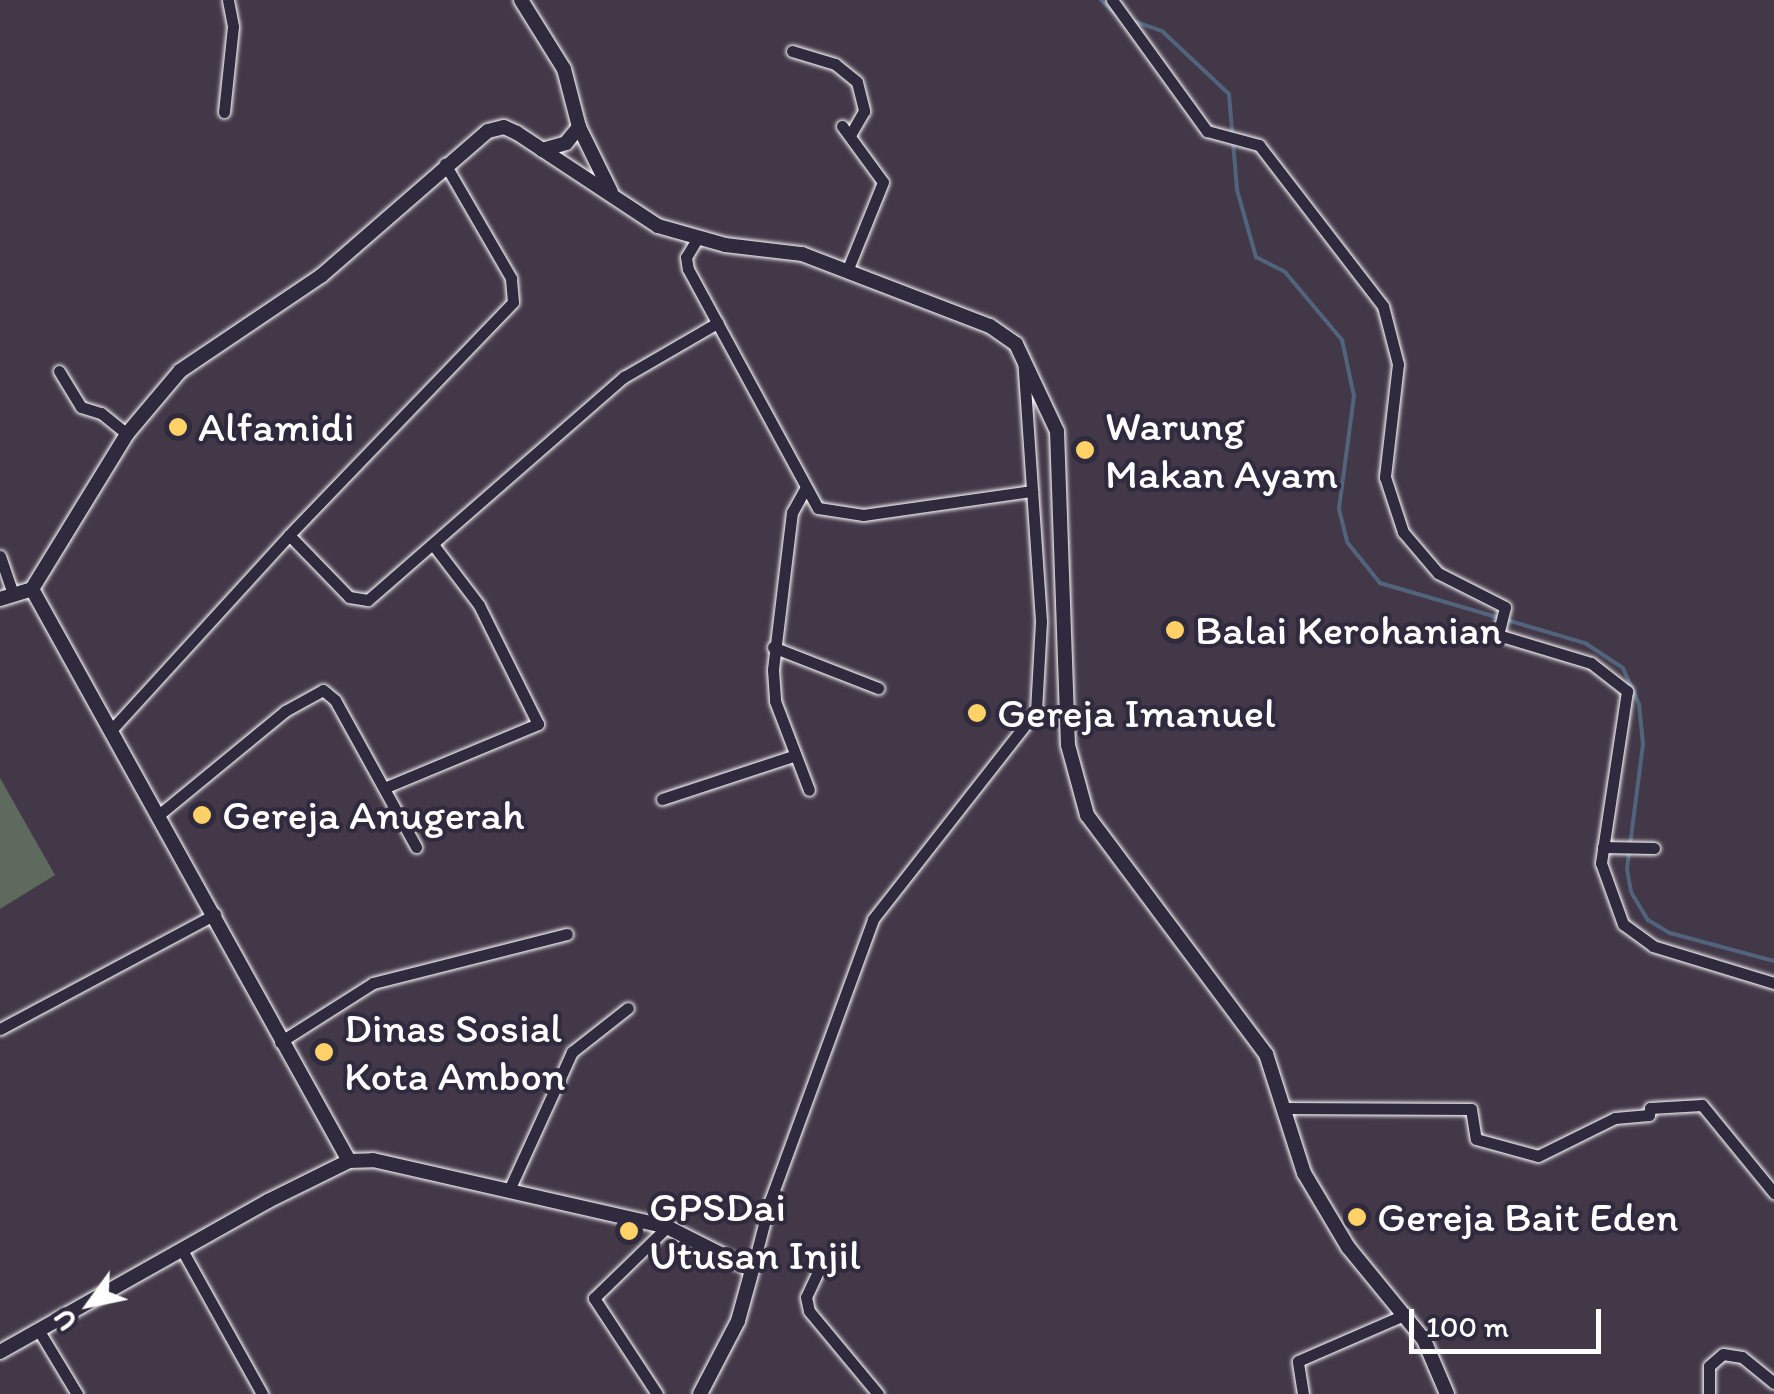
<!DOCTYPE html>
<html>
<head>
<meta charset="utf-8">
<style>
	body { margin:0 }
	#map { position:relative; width:1774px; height:1394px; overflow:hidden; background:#433848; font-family:Itim,sans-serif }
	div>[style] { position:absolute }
	.green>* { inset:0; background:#5f6a5e }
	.stream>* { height:4px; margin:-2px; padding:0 2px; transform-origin:2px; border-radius:2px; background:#52637c }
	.roads { filter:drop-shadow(0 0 2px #fff) drop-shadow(0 0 2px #fff) }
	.minor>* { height:11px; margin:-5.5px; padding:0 5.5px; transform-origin:5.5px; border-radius:5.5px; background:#2f2a3d }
	.tertiary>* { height:14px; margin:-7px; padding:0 7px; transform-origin:7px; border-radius:7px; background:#2f2a3d }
	.dots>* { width:28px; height:28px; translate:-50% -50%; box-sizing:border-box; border:5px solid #2f2a3d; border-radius:50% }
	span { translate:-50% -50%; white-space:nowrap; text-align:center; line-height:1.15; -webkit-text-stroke:8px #2f2a3d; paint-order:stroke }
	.poi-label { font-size:42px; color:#fff }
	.left { translate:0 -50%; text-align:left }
	.north { position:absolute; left:40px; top:1254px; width:100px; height:100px; -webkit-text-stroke:8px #2f2a3d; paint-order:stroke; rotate:237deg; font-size:28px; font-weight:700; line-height:40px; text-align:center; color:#fff }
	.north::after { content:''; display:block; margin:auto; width:35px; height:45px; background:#fff; clip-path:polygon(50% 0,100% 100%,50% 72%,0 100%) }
	.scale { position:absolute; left:1409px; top:1309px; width:192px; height:45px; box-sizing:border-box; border:5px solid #fff; border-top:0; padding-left:12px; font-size:30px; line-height:35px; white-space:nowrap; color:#fff; -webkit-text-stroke:8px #2f2a3d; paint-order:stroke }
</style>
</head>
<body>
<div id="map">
	<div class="green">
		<i style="clip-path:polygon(0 778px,55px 875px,0 909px)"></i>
	</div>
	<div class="stream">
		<i style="left:1101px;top:0;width:25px;rotate:43deg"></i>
		<i style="left:1133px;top:21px;width:31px;rotate:19deg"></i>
		<i style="left:1162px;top:31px;width:92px;rotate:43.2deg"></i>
		<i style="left:1229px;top:94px;width:96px;rotate:85.2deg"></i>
		<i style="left:1237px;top:190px;width:70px;rotate:74.2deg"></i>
		<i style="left:1256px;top:257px;width:33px;rotate:27deg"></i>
		<i style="left:1285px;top:272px;width:89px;rotate:50deg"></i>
		<i style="left:1342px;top:340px;width:57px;rotate:77.9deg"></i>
		<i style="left:1354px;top:396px;width:114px;rotate:97.6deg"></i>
		<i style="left:1339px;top:509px;width:34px;rotate:76deg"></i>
		<i style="left:1347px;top:542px;width:53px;rotate:51.2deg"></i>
		<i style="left:1380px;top:583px;width:214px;rotate:16.3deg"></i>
		<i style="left:1585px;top:643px;width:45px;rotate:33.3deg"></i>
		<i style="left:1623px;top:668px;width:39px;rotate:66deg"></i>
		<i style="left:1639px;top:704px;width:40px;rotate:84.3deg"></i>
		<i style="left:1643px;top:744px;width:126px;rotate:97.3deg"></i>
		<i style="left:1627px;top:869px;width:23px;rotate:80deg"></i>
		<i style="left:1631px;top:892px;width:33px;rotate:59deg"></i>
		<i style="left:1648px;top:920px;width:26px;rotate:31deg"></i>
		<i style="left:1670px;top:933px;width:108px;rotate:15.1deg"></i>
	</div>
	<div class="roads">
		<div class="minor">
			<i style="left:1112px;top:0;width:162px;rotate:54.1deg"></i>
			<i style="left:1207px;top:131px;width:54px;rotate:15.1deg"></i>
			<i style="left:1259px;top:145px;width:203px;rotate:52.4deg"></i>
			<i style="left:1383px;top:306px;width:60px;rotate:75.5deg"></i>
			<i style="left:1398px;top:364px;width:114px;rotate:96.6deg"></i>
			<i style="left:1385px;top:477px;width:58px;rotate:71.9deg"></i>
			<i style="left:1403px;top:532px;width:54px;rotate:49.5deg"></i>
			<i style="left:1438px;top:573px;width:75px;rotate:26.9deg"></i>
			<i style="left:1505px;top:607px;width:29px;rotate:104deg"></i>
			<i style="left:1498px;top:635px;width:97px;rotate:16.8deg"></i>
			<i style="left:1591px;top:663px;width:46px;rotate:37.9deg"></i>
			<i style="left:1627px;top:691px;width:174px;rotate:98.6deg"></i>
			<i style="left:1601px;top:863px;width:65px;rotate:70.2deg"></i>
			<i style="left:1623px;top:924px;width:37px;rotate:36deg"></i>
			<i style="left:1653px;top:946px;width:127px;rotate:17deg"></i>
			<i style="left:792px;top:51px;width:45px;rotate:16.8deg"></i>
			<i style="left:835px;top:64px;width:28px;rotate:39deg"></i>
			<i style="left:857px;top:82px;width:30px;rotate:76deg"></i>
			<i style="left:864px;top:111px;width:28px;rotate:120deg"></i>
			<i style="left:224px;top:112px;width:86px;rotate:-84deg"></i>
			<i style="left:233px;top:26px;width:26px;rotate:-101deg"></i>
			<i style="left:842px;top:126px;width:69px;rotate:53.8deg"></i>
			<i style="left:883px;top:182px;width:96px;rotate:112deg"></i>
			<i style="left:697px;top:239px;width:21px;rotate:121deg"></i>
			<i style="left:686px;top:257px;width:12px;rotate:81deg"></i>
			<i style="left:688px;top:269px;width:272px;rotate:61.5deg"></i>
			<i style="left:818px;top:508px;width:46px;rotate:8.8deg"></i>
			<i style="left:863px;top:515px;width:171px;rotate:-8.1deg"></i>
			<i style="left:59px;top:371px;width:42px;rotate:58.6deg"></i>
			<i style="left:81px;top:407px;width:21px;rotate:17deg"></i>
			<i style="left:101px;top:413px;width:33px;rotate:39deg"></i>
			<i style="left:805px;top:489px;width:26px;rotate:119deg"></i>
			<i style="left:792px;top:512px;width:159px;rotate:96.9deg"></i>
			<i style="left:773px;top:670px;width:31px;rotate:86deg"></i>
			<i style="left:775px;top:701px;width:95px;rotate:69.1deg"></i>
			<i style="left:289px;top:535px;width:323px;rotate:-46.1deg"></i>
			<i style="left:513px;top:302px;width:24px;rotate:-95deg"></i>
			<i style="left:511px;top:278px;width:132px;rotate:-120.1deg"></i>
			<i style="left:0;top:556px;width:40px;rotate:71.1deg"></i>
			<i style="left:773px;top:647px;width:113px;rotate:21.3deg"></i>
			<i style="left:113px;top:728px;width:261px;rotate:-47.6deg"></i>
			<i style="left:289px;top:535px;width:86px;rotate:45.9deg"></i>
			<i style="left:349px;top:597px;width:19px;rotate:9deg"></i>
			<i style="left:368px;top:600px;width:340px;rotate:-41.1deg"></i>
			<i style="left:624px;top:377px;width:108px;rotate:-30.1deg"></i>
			<i style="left:384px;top:788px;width:167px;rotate:-22.6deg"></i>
			<i style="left:538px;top:724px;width:133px;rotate:-116.4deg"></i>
			<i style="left:479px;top:605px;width:74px;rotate:-127.3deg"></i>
			<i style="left:662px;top:799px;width:138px;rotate:-18.2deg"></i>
			<i style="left:161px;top:813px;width:161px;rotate:-39.4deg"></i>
			<i style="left:285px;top:711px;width:43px;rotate:-28.9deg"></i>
			<i style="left:323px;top:690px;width:16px;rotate:40deg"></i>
			<i style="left:335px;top:700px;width:168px;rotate:61.1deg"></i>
			<i style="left:1603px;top:847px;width:51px;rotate:1.1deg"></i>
			<i style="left:0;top:1029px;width:244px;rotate:-28.1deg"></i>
			<i style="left:280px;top:1042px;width:110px;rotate:-32.4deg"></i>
			<i style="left:373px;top:983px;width:200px;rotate:-14.2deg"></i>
			<i style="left:1282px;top:1108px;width:189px;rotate:0.3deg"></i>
			<i style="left:1471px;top:1109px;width:30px;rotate:81deg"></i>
			<i style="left:1476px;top:1139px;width:64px;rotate:15.3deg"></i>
			<i style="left:1538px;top:1156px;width:86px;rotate:-26.3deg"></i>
			<i style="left:1615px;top:1118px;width:34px;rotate:-5deg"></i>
			<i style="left:1649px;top:1115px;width:7px;rotate:-82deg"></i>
			<i style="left:1650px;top:1108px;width:52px;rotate:-3.3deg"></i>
			<i style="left:1702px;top:1105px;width:114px;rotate:50.7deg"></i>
			<i style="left:509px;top:1190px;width:152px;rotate:-65.5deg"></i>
			<i style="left:572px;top:1052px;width:71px;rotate:-38.2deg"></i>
			<i style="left:182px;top:1250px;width:165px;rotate:60.9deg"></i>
			<i style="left:821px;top:1265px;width:35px;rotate:115deg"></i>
			<i style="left:806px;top:1297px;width:14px;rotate:78deg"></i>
			<i style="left:809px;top:1311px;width:108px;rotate:50.3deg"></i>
			<i style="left:752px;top:1270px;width:71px;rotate:-75.4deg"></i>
			<i style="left:770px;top:1201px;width:300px;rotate:-69.9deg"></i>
			<i style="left:873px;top:919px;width:264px;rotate:-51.9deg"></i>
			<i style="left:1036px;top:711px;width:90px;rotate:-86.8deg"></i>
			<i style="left:1041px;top:621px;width:264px;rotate:-93.9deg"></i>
			<i style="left:39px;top:1331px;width:74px;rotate:58.9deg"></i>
			<i style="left:657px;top:1394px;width:115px;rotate:-123.3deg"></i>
			<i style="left:594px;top:1298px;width:102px;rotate:-44.2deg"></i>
			<i style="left:1303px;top:1394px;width:33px;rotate:-99deg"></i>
			<i style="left:1298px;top:1361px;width:118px;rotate:-23.5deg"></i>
			<i style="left:1709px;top:1394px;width:28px;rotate:-90deg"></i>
			<i style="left:1709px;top:1366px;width:18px;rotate:-41deg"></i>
			<i style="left:1723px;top:1354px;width:19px;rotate:9deg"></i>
			<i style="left:1742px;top:1357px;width:41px;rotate:39.1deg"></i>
		</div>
		<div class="tertiary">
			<i style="left:521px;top:0;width:81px;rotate:58.1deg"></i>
			<i style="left:564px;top:69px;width:60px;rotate:75.5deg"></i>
			<i style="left:579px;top:127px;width:72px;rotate:63.8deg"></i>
			<i style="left:542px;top:150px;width:25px;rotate:-16deg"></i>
			<i style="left:566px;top:143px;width:21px;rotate:-51deg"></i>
			<i style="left:32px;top:589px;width:654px;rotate:61deg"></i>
			<i style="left:0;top:599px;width:34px;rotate:-17deg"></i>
			<i style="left:32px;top:589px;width:182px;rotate:-58.5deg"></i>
			<i style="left:127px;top:434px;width:82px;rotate:-49.9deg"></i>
			<i style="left:180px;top:371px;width:170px;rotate:-34deg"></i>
			<i style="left:321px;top:276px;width:221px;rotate:-41deg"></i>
			<i style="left:488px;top:131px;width:16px;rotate:-14deg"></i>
			<i style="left:504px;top:127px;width:14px;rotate:25deg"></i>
			<i style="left:517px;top:133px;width:169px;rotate:33.4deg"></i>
			<i style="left:658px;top:226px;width:70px;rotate:15.8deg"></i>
			<i style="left:725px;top:245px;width:78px;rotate:6.7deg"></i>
			<i style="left:802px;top:254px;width:201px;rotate:21deg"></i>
			<i style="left:990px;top:326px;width:32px;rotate:35deg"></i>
			<i style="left:1016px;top:344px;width:96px;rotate:64.8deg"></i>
			<i style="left:1057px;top:431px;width:314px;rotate:88deg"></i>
			<i style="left:1068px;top:745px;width:73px;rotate:74.8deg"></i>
			<i style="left:1087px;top:815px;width:299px;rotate:53.2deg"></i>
			<i style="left:1266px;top:1054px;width:125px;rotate:72.3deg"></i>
			<i style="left:1304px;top:1173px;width:86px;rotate:59.3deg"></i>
			<i style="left:1348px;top:1247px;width:120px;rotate:50.7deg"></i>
			<i style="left:1424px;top:1340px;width:59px;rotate:66.9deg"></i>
			<i style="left:0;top:1352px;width:308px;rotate:-29.4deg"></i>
			<i style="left:268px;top:1201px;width:90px;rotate:-26.3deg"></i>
			<i style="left:349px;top:1161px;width:24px;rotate:-2deg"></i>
			<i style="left:373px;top:1160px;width:302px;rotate:12.8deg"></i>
			<i style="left:667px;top:1227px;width:95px;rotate:26.8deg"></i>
			<i style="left:752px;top:1270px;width:53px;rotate:105.4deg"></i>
			<i style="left:738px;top:1321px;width:82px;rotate:117.5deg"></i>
		</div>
	</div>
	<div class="dots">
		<i style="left:178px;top:427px;background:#ffd166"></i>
		<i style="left:1085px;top:450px;background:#ffd166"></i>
		<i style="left:1175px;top:630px;background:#ffd166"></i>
		<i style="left:977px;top:713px;background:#ffd166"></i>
		<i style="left:202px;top:815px;background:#ffd166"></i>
		<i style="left:324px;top:1052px;background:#ffd166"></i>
		<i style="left:1357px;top:1217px;background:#ffd166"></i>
		<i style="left:629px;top:1231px;background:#ffd166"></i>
	</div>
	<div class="poi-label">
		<span class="left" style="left:1105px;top:450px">Warung<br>Makan Ayam</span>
		<span class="left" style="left:198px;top:427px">Alfamidi</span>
		<span class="left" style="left:1195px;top:630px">Balai Kerohanian</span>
		<span class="left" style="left:997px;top:713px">Gereja Imanuel</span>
		<span class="left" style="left:222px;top:815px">Gereja Anugerah</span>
		<span class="left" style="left:344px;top:1052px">Dinas Sosial<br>Kota Ambon</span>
		<span class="left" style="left:649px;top:1231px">GPSDai<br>Utusan Injil</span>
		<span class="left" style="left:1377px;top:1217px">Gereja Bait Eden</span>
	</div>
	<div class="north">U</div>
	<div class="scale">100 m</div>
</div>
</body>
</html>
